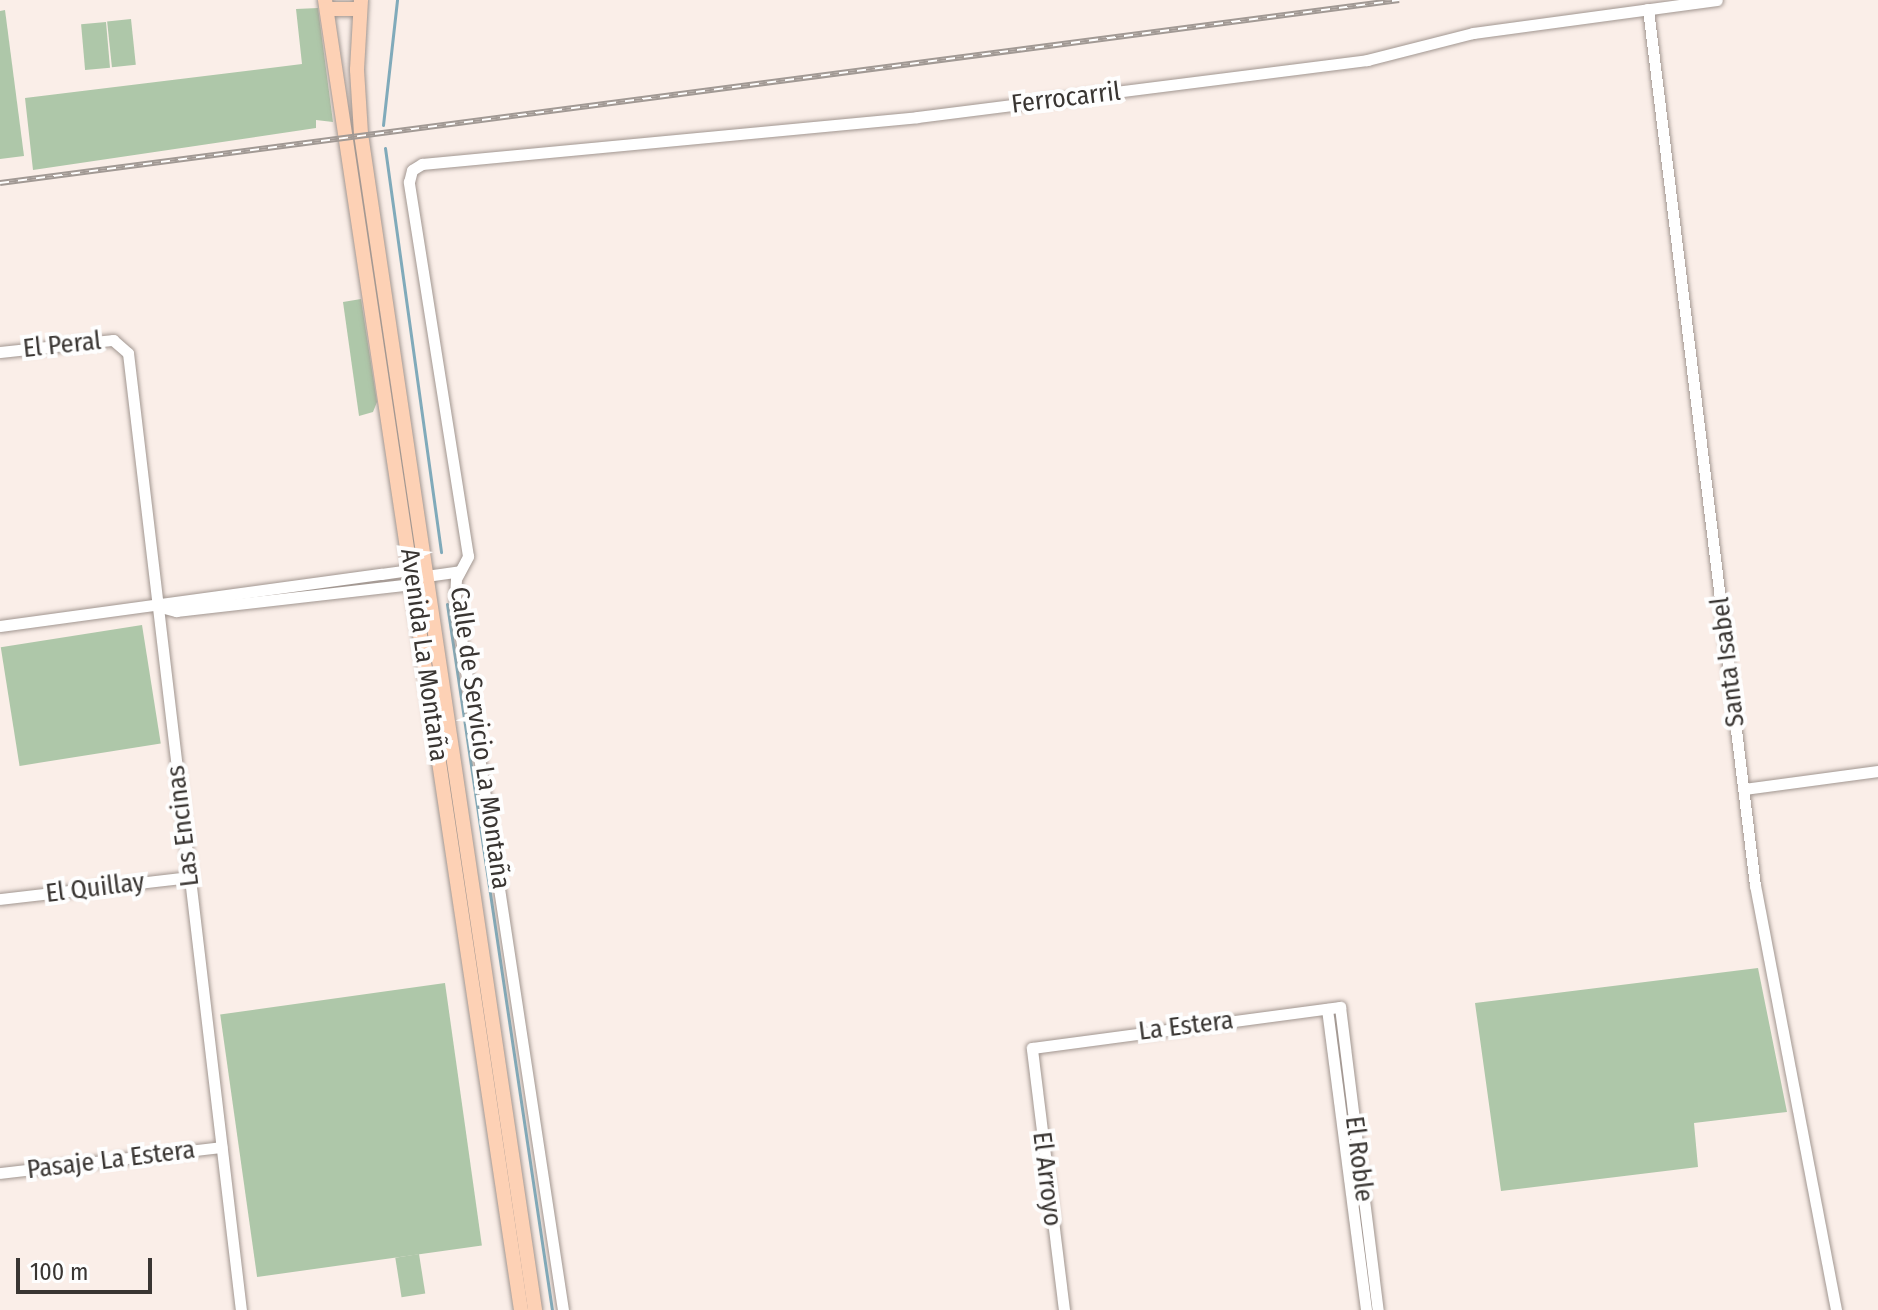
<!DOCTYPE html>
<html>
<head>
<meta charset="utf-8">
<style>
	body { margin:0 }
	#map { position:relative; width:1878px; height:1310px; overflow:hidden; background:#faeee8; font-family:"Fira Sans Condensed",sans-serif }
	div>[style] { position:absolute }
	.green>* { inset:0; background:#aec7a9; transform-origin:0 0 }
	.stream>* { height:3px; margin:-1.5px; padding:0 1.5px; transform-origin:1.5px; border-radius:1.5px; background:#80aaba }
	.roads { filter:drop-shadow(0 0 2px #a19690) drop-shadow(0 0 2px #a19690) }
	.minor>* { height:11px; margin:-5.5px; padding:0 5.5px; transform-origin:5.5px; border-radius:5.5px; background:#fff }
	.major>* { height:14px; margin:-7px; padding:0 7px; transform-origin:7px; border-radius:7px; background:#fdd1b5 }
	.rail>* { height:6px; margin-top:-3px; transform-origin:0; background:repeating-linear-gradient(90deg,#fefefe 0 9px,#a19994 0 18px); box-sizing:border-box; border-block:2px solid #a19994 }
	span { translate:-50% -50%; white-space:nowrap; text-align:center; line-height:1.15; -webkit-text-stroke:8px #fefefe; paint-order:stroke }
	.street-label { font-size:26px; color:#393532 }
	.scale { position:absolute; left:16px; top:1258px; width:136px; height:36px; box-sizing:border-box; border:4px solid #393532; border-top:0; padding-left:10px; font-size:24px; line-height:28px; white-space:nowrap; color:#393532; -webkit-text-stroke:6px #fefefe; paint-order:stroke }
</style>
</head>
<body>
<div id="map">
	<div class="green">
		<i style="clip-path:polygon(318px 8px,333px 122px,316px 120px,316px 128px,33px 170px,25px 98px,302px 64px,296px 9px)"></i>
		<i style="clip-path:polygon(5px 10px,24px 156px,0 159px,0 11px)"></i>
		<i style="left:131px;top:19px;width:46px;height:24px;rotate:84deg"></i>
		<i style="left:106px;top:22px;width:46px;height:25px;rotate:85deg"></i>
		<i style="clip-path:polygon(361px 299px,377px 402px,373px 412px,359px 416px,343px 302px)"></i>
		<i style="left:142px;top:625px;width:120px;height:143px;rotate:81deg"></i>
		<i style="clip-path:polygon(1758px 968px,1787px 1112px,1694px 1123px,1698px 1167px,1501px 1191px,1475px 1003px)"></i>
		<i style="left:445px;top:983px;width:265px;height:227px;rotate:82deg"></i>
		<i style="left:419px;top:1254px;width:40px;height:24px;rotate:81deg"></i>
	</div>
	<div class="stream">
		<i style="left:383px;top:125px;width:126px;rotate:-83.6deg"></i>
		<i style="left:385px;top:148px;width:408px;rotate:82.1deg"></i>
		<i style="left:447px;top:604px;width:714px;rotate:81.54deg"></i>
	</div>
	<div class="roads">
		<div class="minor">
			<i style="left:1648px;top:9px;width:883px;rotate:83.04deg"></i>
			<i style="left:1755px;top:885px;width:433px;rotate:79.2deg"></i>
			<i style="left:0;top:352px;width:114px;rotate:-6.1deg"></i>
			<i style="left:113px;top:340px;width:20px;rotate:41deg"></i>
			<i style="left:128px;top:353px;width:964px;rotate:83.27deg"></i>
			<i style="left:157px;top:606px;width:20px;rotate:15deg"></i>
			<i style="left:176px;top:611px;width:240px;rotate:-6.5deg"></i>
			<i style="left:414px;top:584px;width:14px;rotate:-34deg"></i>
			<i style="left:426px;top:576px;width:34px;rotate:-8deg"></i>
			<i style="left:0;top:626px;width:385px;rotate:-7.8deg"></i>
			<i style="left:381px;top:574px;width:30px;rotate:-8deg"></i>
			<i style="left:411px;top:570px;width:16px;rotate:22deg"></i>
			<i style="left:1744px;top:789px;width:135px;rotate:-7.7deg"></i>
			<i style="left:0;top:899px;width:190px;rotate:-6.6deg"></i>
			<i style="left:1327px;top:1009px;width:304px;rotate:82.6deg"></i>
			<i style="left:0;top:1173px;width:223px;rotate:-6.7deg"></i>
			<i style="left:563px;top:1310px;width:720px;rotate:-98.63deg"></i>
			<i style="left:455px;top:598px;width:19px;rotate:-87deg"></i>
			<i style="left:456px;top:579px;width:26px;rotate:-62deg"></i>
			<i style="left:468px;top:556px;width:379px;rotate:-99deg"></i>
			<i style="left:409px;top:182px;width:12px;rotate:-76deg"></i>
			<i style="left:412px;top:170px;width:12px;rotate:-31deg"></i>
			<i style="left:422px;top:164px;width:497px;rotate:-5.4deg"></i>
			<i style="left:917px;top:117px;width:454px;rotate:-7.2deg"></i>
			<i style="left:1367px;top:60px;width:109px;rotate:-14.3deg"></i>
			<i style="left:1473px;top:33px;width:246px;rotate:-7.7deg"></i>
			<i style="left:1064px;top:1310px;width:264px;rotate:-97deg"></i>
			<i style="left:1032px;top:1048px;width:311px;rotate:-7.6deg"></i>
			<i style="left:1340px;top:1007px;width:305px;rotate:82.9deg"></i>
		</div>
		<div class="major">
			<i style="left:325px;top:0;width:1325px;rotate:81.49deg"></i>
			<i style="left:361px;top:0;width:70px;rotate:93.3deg"></i>
			<i style="left:357px;top:70px;width:64px;rotate:86.4deg"></i>
			<i style="left:361px;top:134px;width:1189px;rotate:81.58deg"></i>
			<i style="left:327px;top:9px;width:32px"></i>
		</div>
	</div>
	<div class="rail">
		<i style="left:0;top:183px;width:1411px;rotate:-7.45deg"></i>
	</div>
	<div class="street-label">
		<span style="left:1066px;top:98px;rotate:-7deg">Ferrocarril</span>
		<span style="left:62px;top:345px;rotate:-6deg">El Peral</span>
		<span style="left:424px;top:655px;rotate:82deg">Avenida La Montaña</span>
		<span style="left:1728px;top:662px;rotate:-97deg">Santa Isabel</span>
		<span style="left:480px;top:738px;rotate:82deg">Calle de Servicio La Montaña</span>
		<span style="left:183px;top:826px;rotate:-97deg">Las Encinas</span>
		<span style="left:95px;top:888px;rotate:-7deg">El Quillay</span>
		<span style="left:1186px;top:1026px;rotate:-7deg">La Estera</span>
		<span style="left:1359px;top:1159px;rotate:83deg">El Roble</span>
		<span style="left:111px;top:1160px;rotate:-7deg">Pasaje La Estera</span>
		<span style="left:1047px;top:1179px;rotate:83deg">El Arroyo</span>
	</div>
	<div class="scale">100 m</div>
</div>
</body>
</html>
